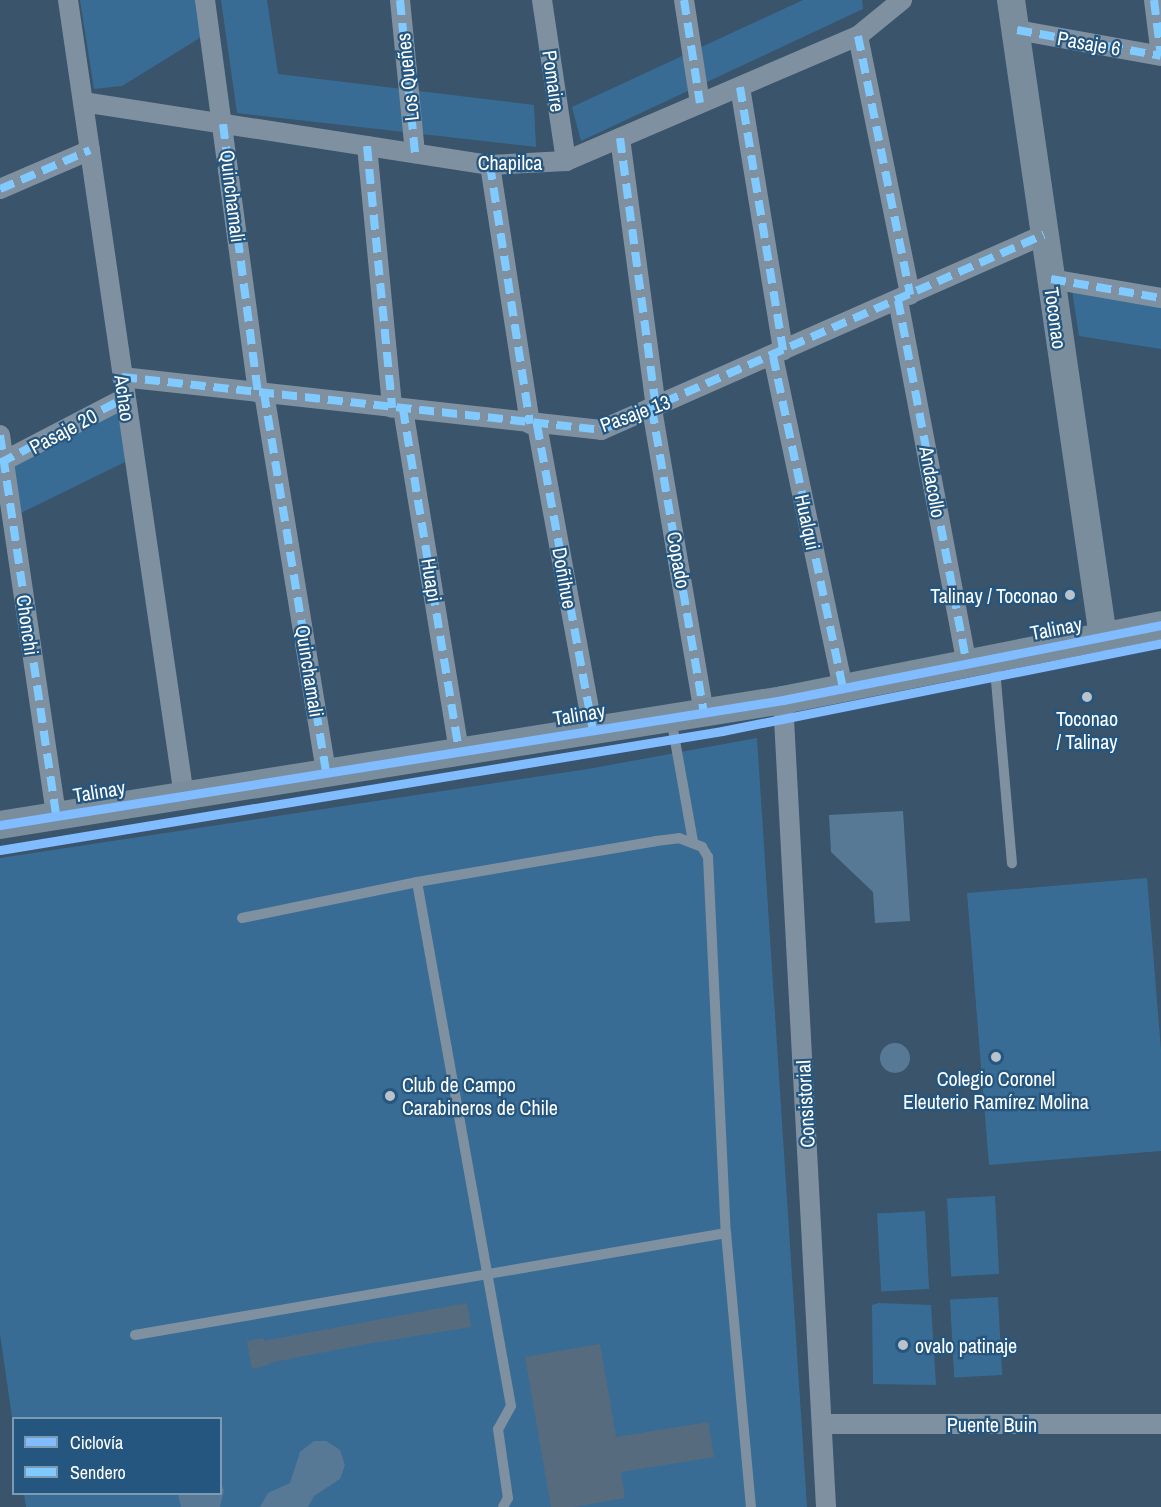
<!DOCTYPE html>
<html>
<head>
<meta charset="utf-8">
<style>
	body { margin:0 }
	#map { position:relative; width:1161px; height:1507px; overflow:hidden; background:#39546b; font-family:"Archivo Narrow",sans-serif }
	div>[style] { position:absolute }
	.green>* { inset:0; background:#396c95; transform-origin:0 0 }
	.water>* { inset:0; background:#577995 }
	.round { border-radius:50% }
	.building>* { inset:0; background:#566c7e }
	.lane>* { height:10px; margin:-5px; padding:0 5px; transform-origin:5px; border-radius:5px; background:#7f91a1 }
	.street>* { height:20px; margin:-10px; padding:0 10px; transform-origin:10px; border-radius:10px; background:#7f91a1 }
	.secondary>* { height:28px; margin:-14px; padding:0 14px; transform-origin:14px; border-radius:14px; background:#7a8d9d }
	.quiet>* { height:8px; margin-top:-4px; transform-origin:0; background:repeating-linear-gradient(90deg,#80caff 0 15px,transparent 0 23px) }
	.cycleway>* { height:9px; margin:-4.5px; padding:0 4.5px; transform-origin:4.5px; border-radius:4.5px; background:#80bcff }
	.dots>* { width:16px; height:16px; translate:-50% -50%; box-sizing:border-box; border:3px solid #25567f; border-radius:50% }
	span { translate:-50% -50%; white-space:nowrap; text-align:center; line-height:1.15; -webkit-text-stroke:4.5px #25567f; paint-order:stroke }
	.street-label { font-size:20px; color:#fff }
	.poi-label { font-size:20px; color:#fff }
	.right { translate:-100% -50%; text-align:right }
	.left { translate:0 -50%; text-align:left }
	.legend { position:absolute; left:12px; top:1417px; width:210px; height:78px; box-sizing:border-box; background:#25567f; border:2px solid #7c9ab2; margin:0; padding:8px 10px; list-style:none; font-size:18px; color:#fff }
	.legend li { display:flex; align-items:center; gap:12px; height:30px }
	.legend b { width:30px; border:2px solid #7c9ab2 }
</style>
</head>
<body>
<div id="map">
	<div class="green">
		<i style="clip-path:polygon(80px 0,197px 0,203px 36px,122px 86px,94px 89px)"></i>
		<i style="clip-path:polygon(221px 0,267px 0,278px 74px,534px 105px,536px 147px,237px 113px)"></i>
		<i style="clip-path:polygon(803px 0,862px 0,863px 9px,581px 141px,572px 107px)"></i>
		<i style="clip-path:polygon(1072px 290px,1161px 306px,1161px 349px,1079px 336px)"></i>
		<i style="clip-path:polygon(120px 408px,127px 461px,21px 513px,12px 465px)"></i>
		<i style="clip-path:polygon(757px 738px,807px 1507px,26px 1507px,24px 1494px,220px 1494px,220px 1418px,14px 1418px,13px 1424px,0 1334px,0 858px,588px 769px)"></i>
		<i style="clip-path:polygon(1147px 878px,1161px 1050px,1161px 1151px,989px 1165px,967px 893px)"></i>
		<i style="left:995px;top:1196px;width:78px;height:48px;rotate:87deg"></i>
		<i style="left:925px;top:1211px;width:78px;height:48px;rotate:87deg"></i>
		<i style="left:998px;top:1297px;width:78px;height:48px;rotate:87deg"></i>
		<i style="clip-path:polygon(879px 1303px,931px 1305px,936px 1385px,873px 1384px,872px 1305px)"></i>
	</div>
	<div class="water">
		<i style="clip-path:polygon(903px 811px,910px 921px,875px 923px,873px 892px,831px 852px,829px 815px)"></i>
		<i class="round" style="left:880px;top:1043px;width:30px;height:30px"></i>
		<i style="clip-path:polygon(314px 1441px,326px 1441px,340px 1450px,345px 1465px,340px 1479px,314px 1496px,308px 1507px,260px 1507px,268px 1493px,290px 1483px,300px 1452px)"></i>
		<i style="clip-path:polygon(221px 1484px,224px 1490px,220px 1507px,181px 1507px,178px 1494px,220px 1494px)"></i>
	</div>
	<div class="building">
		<i style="clip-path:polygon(467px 1303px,471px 1327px,366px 1344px,269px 1363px,269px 1365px,252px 1369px,247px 1341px,264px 1338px,264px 1341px)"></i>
		<i style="clip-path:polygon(600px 1344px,616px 1437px,708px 1422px,714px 1457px,621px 1472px,625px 1498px,574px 1507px,551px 1507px,525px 1357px)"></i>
	</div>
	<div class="lane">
		<i style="left:994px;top:658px;width:206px;rotate:85deg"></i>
		<i style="left:671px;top:718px;width:125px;rotate:79.9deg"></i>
		<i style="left:417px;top:882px;width:532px;rotate:79.83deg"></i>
		<i style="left:511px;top:1406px;width:26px;rotate:119deg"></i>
		<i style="left:498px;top:1429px;width:70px;rotate:81.8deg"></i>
		<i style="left:508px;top:1498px;width:10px;rotate:119deg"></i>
		<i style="left:242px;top:918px;width:179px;rotate:-11.6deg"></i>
		<i style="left:417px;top:882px;width:242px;rotate:-9.7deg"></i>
		<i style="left:656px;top:841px;width:23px;rotate:-7deg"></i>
		<i style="left:679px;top:838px;width:25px;rotate:21deg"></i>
		<i style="left:702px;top:847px;width:12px;rotate:59deg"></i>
		<i style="left:708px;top:857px;width:376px;rotate:87.3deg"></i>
		<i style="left:726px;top:1233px;width:275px;rotate:84.8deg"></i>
		<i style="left:135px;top:1335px;width:600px;rotate:-9.79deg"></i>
	</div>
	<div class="street">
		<i style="left:68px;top:0;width:804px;rotate:81.71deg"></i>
		<i style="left:205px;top:0;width:396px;rotate:82.3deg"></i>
		<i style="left:400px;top:0;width:154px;rotate:84.4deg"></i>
		<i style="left:542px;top:0;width:163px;rotate:81.5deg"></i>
		<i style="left:684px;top:0;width:104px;rotate:81.2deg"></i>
		<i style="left:1154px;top:0;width:56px;rotate:82.9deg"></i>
		<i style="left:1017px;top:30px;width:146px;rotate:10.2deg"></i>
		<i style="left:858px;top:36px;width:264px;rotate:78.6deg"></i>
		<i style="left:740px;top:87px;width:267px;rotate:80.7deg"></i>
		<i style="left:83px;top:102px;width:412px;rotate:8.8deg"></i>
		<i style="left:490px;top:165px;width:76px;rotate:-3deg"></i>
		<i style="left:566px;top:161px;width:318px;rotate:-23.2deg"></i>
		<i style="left:858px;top:36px;width:57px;rotate:-39.3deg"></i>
		<i style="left:620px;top:138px;width:271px;rotate:82.4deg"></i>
		<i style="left:367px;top:146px;width:263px;rotate:84.5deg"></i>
		<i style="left:490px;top:165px;width:262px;rotate:81.2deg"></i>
		<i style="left:0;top:189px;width:98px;rotate:-23.4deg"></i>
		<i style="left:1051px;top:279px;width:112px;rotate:9.8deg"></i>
		<i style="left:898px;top:300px;width:370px;rotate:79.3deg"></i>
		<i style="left:773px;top:356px;width:339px;rotate:78.1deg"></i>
		<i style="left:122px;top:377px;width:482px;rotate:6.3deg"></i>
		<i style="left:601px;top:430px;width:484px;rotate:-23.8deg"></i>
		<i style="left:264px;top:393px;width:385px;rotate:80.7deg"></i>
		<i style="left:403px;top:409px;width:347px;rotate:80.7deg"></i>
		<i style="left:652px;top:409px;width:307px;rotate:80.3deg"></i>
		<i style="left:537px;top:425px;width:310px;rotate:79.6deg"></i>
		<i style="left:0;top:435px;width:385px;rotate:81.6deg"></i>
		<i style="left:0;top:463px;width:141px;rotate:-27.5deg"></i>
		<i style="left:783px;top:700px;width:808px;rotate:86.95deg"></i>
		<i style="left:823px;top:1424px;width:338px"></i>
	</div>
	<div class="secondary">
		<i style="left:1011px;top:0;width:644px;rotate:81.78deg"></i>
		<i style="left:0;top:825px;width:793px;rotate:-9.07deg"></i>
		<i style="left:783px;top:700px;width:385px;rotate:-11.2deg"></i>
	</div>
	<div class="quiet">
		<i style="left:400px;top:0;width:154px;rotate:84.4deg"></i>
		<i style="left:684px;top:0;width:104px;rotate:81.2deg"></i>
		<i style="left:1154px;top:0;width:56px;rotate:82.9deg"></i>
		<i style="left:1017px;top:30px;width:146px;rotate:10.2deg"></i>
		<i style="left:858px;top:36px;width:264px;rotate:78.6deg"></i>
		<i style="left:740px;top:87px;width:267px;rotate:80.7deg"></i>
		<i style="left:223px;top:124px;width:270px;rotate:82.6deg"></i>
		<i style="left:620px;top:138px;width:271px;rotate:82.4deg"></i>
		<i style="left:367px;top:146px;width:263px;rotate:84.5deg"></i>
		<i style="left:490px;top:165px;width:262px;rotate:81.2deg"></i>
		<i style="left:0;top:189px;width:98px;rotate:-23.4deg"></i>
		<i style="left:1051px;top:279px;width:112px;rotate:9.8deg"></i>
		<i style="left:898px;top:300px;width:370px;rotate:79.3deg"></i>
		<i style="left:773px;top:356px;width:339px;rotate:78.1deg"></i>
		<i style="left:122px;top:377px;width:482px;rotate:6.3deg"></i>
		<i style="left:601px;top:430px;width:484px;rotate:-23.8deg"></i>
		<i style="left:264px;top:393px;width:385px;rotate:80.7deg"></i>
		<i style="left:403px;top:409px;width:347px;rotate:80.7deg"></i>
		<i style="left:652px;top:409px;width:307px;rotate:80.3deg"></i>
		<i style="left:537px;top:425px;width:310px;rotate:79.6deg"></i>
		<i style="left:0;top:435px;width:385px;rotate:81.6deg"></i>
		<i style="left:0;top:463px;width:141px;rotate:-27.5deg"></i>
	</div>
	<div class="cycleway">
		<i style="left:0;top:825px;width:793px;rotate:-9.07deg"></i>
		<i style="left:783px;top:700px;width:385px;rotate:-11.2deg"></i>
		<i style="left:0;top:850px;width:732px;rotate:-9.36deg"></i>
		<i style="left:722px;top:731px;width:448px;rotate:-11.3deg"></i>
	</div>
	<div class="dots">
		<i style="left:1070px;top:595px;background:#bac3cb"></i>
		<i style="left:1087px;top:697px;background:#bac3cb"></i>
		<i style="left:996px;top:1057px;background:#bac3cb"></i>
		<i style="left:390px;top:1096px;background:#bac3cb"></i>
		<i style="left:903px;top:1345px;background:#bac3cb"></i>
	</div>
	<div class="street-label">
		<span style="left:1089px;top:43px;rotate:10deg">Pasaje 6</span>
		<span style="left:407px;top:77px;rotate:-96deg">Los Queñes</span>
		<span style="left:554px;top:81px;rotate:82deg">Pomaire</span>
		<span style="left:510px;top:162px">Chapilca</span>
		<span style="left:233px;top:196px;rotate:83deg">Quinchamali</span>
		<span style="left:1056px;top:318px;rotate:82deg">Toconao</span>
		<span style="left:125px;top:398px;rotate:82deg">Achao</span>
		<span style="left:635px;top:413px;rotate:-20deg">Pasaje 13</span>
		<span style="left:63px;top:431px;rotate:-28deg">Pasaje 20</span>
		<span style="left:933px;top:482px;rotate:80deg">Andacollo</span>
		<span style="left:808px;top:522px;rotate:78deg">Hualqui</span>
		<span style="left:679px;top:560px;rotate:80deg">Copado</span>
		<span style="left:565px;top:578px;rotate:80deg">Doñihue</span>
		<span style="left:432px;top:580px;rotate:81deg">Huapi</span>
		<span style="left:28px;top:625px;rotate:82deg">Chonchi</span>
		<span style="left:1056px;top:628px;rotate:-11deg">Talinay</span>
		<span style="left:310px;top:671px;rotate:81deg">Quinchamali</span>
		<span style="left:579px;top:714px;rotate:-9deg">Talinay</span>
		<span style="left:99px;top:791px;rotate:-9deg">Talinay</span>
		<span style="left:805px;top:1104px;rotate:-93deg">Consistorial</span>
		<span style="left:992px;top:1424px">Puente Buin</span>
	</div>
	<div class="poi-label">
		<span class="right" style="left:1058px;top:595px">Talinay / Toconao</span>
		<span style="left:1087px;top:730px">Toconao<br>/ Talinay</span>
		<span style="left:996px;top:1090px">Colegio Coronel<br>Eleuterio Ramírez Molina</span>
		<span class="left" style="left:402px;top:1096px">Club de Campo<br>Carabineros de Chile</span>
		<span class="left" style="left:915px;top:1345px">ovalo patinaje</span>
	</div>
	<ul class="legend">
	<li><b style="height:8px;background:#80bcff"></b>Ciclovía</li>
	<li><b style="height:8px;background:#80caff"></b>Sendero</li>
	</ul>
</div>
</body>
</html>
